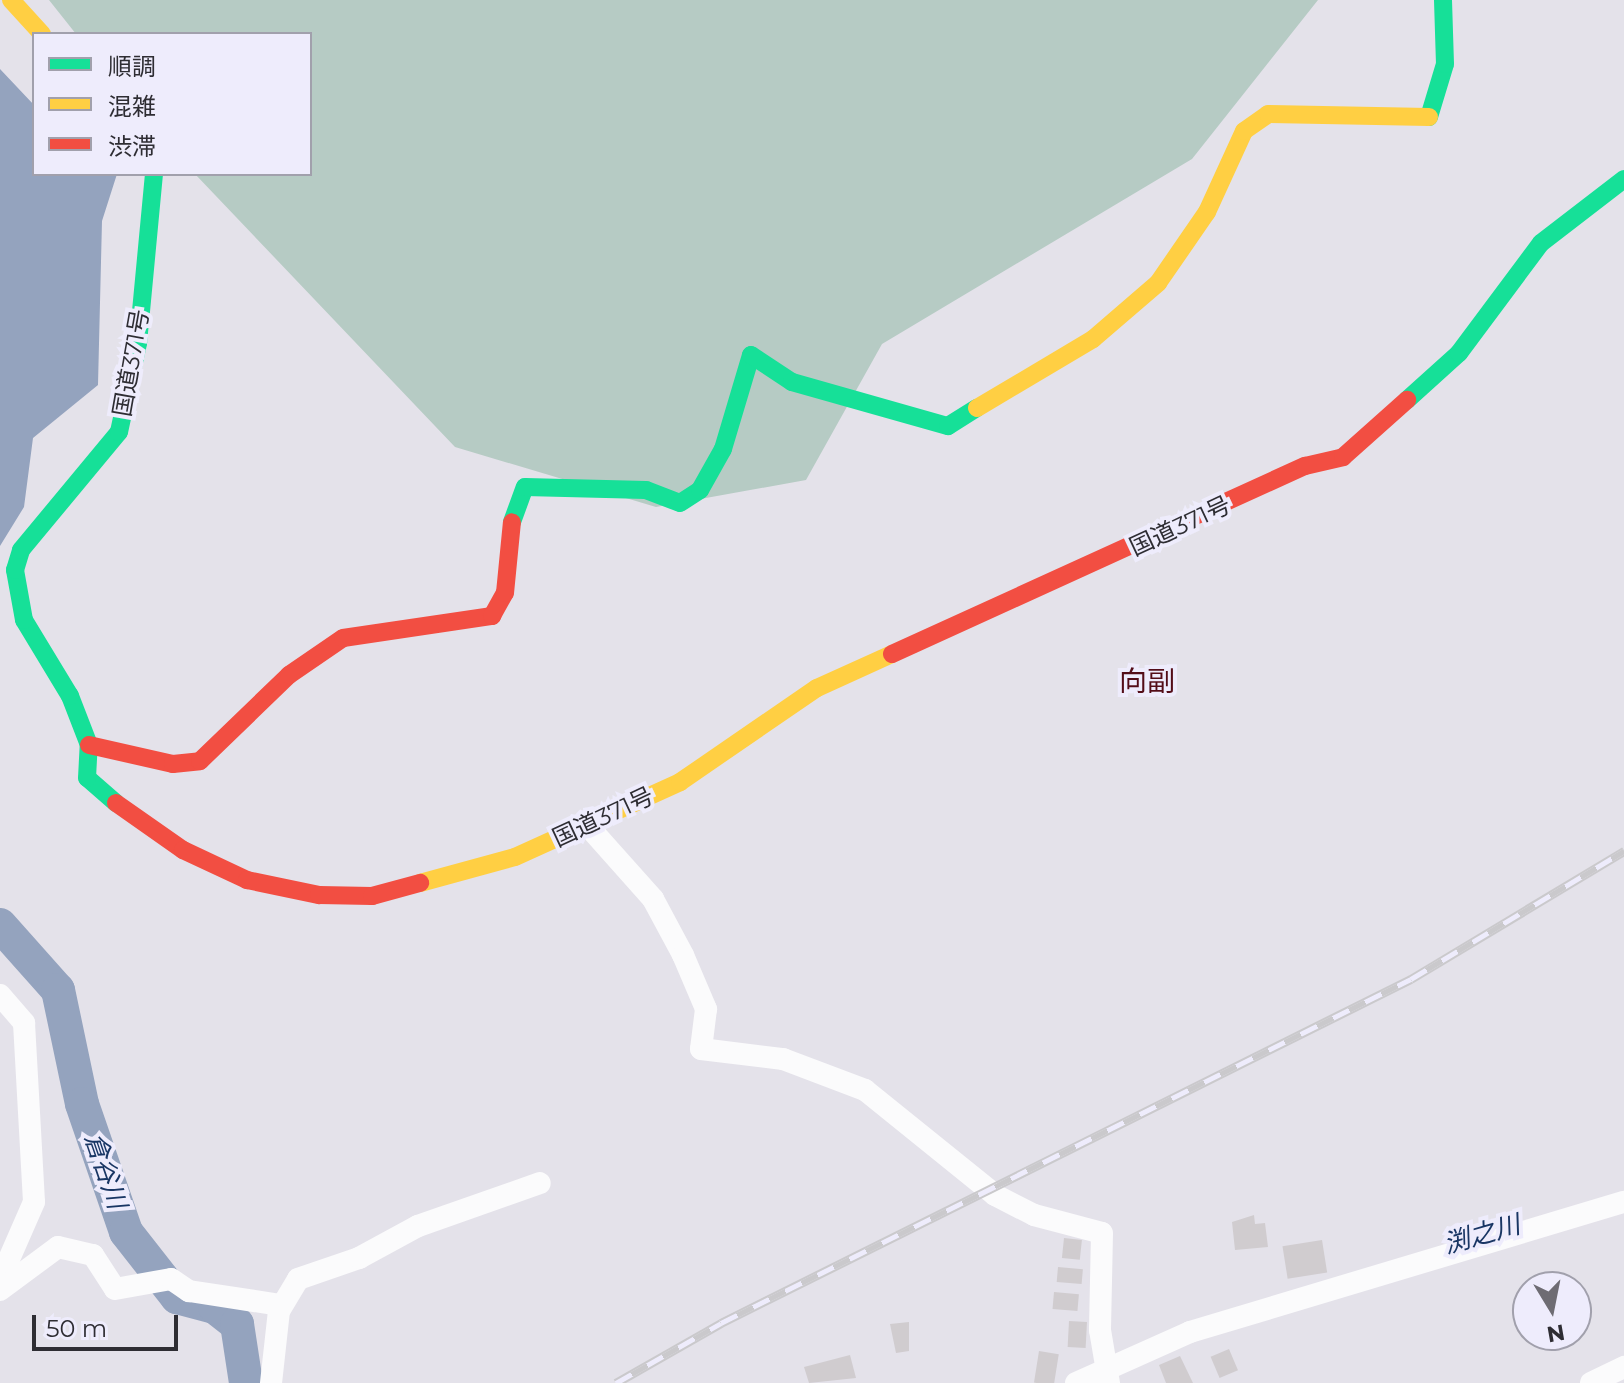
<!DOCTYPE html>
<html>
<head>
<meta charset="utf-8">
<style>
	body { margin:0 }
	#map { position:relative; width:1624px; height:1383px; overflow:hidden; background:#e4e2ea; font-family:Montserrat,"Noto Sans JP",sans-serif }
	div>[style] { position:absolute }
	.green>* { inset:0; background:#b6cbc4 }
	.water>* { inset:0; background:#94a3be }
	.river>* { height:34px; margin:-17px; padding:0 17px; transform-origin:17px; border-radius:17px; background:#94a3be }
	.building>* { inset:0; background:#d0cccf; transform-origin:0 0 }
	.street>* { height:22px; margin:-11px; padding:0 11px; transform-origin:11px; border-radius:11px; background:#fbfbfc }
	.fast>* { height:18px; margin:-9px; padding:0 9px; transform-origin:9px; border-radius:9px; background:#16e098 }
	.slow>* { height:18px; margin:-9px; padding:0 9px; transform-origin:9px; border-radius:9px; background:#ffcf43 }
	.jam>* { height:18px; margin:-9px; padding:0 9px; transform-origin:9px; border-radius:9px; background:#f24e42 }
	.rail>* { height:9px; margin-top:-4.5px; transform-origin:0; background:repeating-linear-gradient(90deg,#eeecfc 0 18px,#cac9cc 0 36px); box-sizing:border-box; border-block:2px solid #cac9cc }
	span { translate:-50% -50%; white-space:nowrap; text-align:center; line-height:1.15; -webkit-text-stroke:8px #eeecfc; paint-order:stroke }
	.street-label { font-size:24px; color:#2e2d33 }
	.water-label { font-size:26px; color:#193664; font-style:italic }
	.quarter-label { font-size:28px; color:#530d18 }
	.legend { position:absolute; left:32px; top:32px; width:280px; height:144px; box-sizing:border-box; background:#eeecfc; border:2px solid #a1a0ac; margin:0; padding:10px 14px; list-style:none; font-size:24px; color:#2e2d33 }
	.legend li { display:flex; align-items:center; gap:16px; height:40px }
	.legend b { width:40px; border:2px solid #a1a0ac }
	.north { position:absolute; left:1512px; top:1271px; width:80px; height:80px; box-sizing:border-box; background:#eeecfc; border:2px solid #a1a0ac; border-radius:50%; rotate:170deg; font-size:22px; font-weight:700; line-height:32px; text-align:center; color:#2e2d33 }
	.north::after { content:''; display:block; margin:auto; width:28px; height:36px; background:#6e6c73; clip-path:polygon(50% 0,100% 100%,50% 72%,0 100%) }
	.scale { position:absolute; left:32px; top:1315px; width:146px; height:36px; box-sizing:border-box; border:4px solid #2e2d33; border-top:0; padding-left:10px; font-size:24px; line-height:28px; white-space:nowrap; color:#2e2d33; -webkit-text-stroke:6px #eeecfc; paint-order:stroke }
</style>
</head>
<body>
<div id="map">
	<div class="green">
		<i style="clip-path:polygon(49px 0,1318px 0,1192px 159px,882px 344px,806px 480px,656px 507px,455px 447px,195px 174px,310px 174px,310px 34px,76px 34px)"></i>
	</div>
	<div class="water">
		<i style="clip-path:polygon(0 69px,34px 105px,34px 174px,117px 174px,102px 221px,98px 385px,33px 438px,24px 507px,0 546px)"></i>
	</div>
	<div class="river">
		<i style="left:0;top:925px;width:87px;rotate:48.3deg"></i>
		<i style="left:58px;top:990px;width:116px;rotate:78.1deg"></i>
		<i style="left:82px;top:1104px;width:135px;rotate:71deg"></i>
		<i style="left:126px;top:1232px;width:83px;rotate:51.9deg"></i>
		<i style="left:177px;top:1297px;width:39px;rotate:15deg"></i>
		<i style="left:215px;top:1307px;width:28px;rotate:38deg"></i>
		<i style="left:237px;top:1324px;width:60px;rotate:81.3deg"></i>
	</div>
	<div class="building">
		<i style="clip-path:polygon(1254px 1215px,1255px 1224px,1265px 1223px,1268px 1247px,1235px 1250px,1232px 1222px)"></i>
		<i style="left:1064px;top:1238px;width:18px;height:20px;rotate:6deg"></i>
		<i style="left:1322px;top:1240px;width:33px;height:40px;rotate:81deg"></i>
		<i style="left:1058px;top:1267px;width:25px;height:15px;rotate:5deg"></i>
		<i style="left:1054px;top:1292px;width:25px;height:17px;rotate:5deg"></i>
		<i style="left:1069px;top:1321px;width:18px;height:26px;rotate:3deg"></i>
		<i style="clip-path:polygon(909px 1322px,909px 1351px,896px 1353px,890px 1324px)"></i>
		<i style="left:1229px;top:1349px;width:23px;height:20px;rotate:67deg"></i>
		<i style="left:1039px;top:1351px;width:20px;height:32px;rotate:9deg"></i>
		<i style="clip-path:polygon(850px 1355px,856px 1378px,809px 1383px,804px 1367px)"></i>
		<i style="clip-path:polygon(1180px 1356px,1193px 1383px,1166px 1383px,1159px 1365px)"></i>
	</div>
	<div class="street">
		<i style="left:588px;top:826px;width:98px;rotate:48.3deg"></i>
		<i style="left:653px;top:899px;width:64px;rotate:61.8deg"></i>
		<i style="left:683px;top:955px;width:59px;rotate:66.9deg"></i>
		<i style="left:706px;top:1009px;width:40px;rotate:97.1deg"></i>
		<i style="left:701px;top:1049px;width:83px;rotate:7deg"></i>
		<i style="left:783px;top:1059px;width:88px;rotate:20.7deg"></i>
		<i style="left:865px;top:1090px;width:167px;rotate:38.9deg"></i>
		<i style="left:995px;top:1195px;width:44px;rotate:27.1deg"></i>
		<i style="left:1034px;top:1215px;width:70px;rotate:14.8deg"></i>
		<i style="left:1102px;top:1233px;width:97px;rotate:91.2deg"></i>
		<i style="left:1100px;top:1330px;width:54px;rotate:80.4deg"></i>
		<i style="left:0;top:995px;width:37px;rotate:49deg"></i>
		<i style="left:24px;top:1023px;width:179px;rotate:86.8deg"></i>
		<i style="left:34px;top:1202px;width:70px;rotate:113.6deg"></i>
		<i style="left:6px;top:1266px;width:14px;rotate:69deg"></i>
		<i style="left:0;top:1290px;width:72px;rotate:-36.6deg"></i>
		<i style="left:58px;top:1247px;width:36px;rotate:13deg"></i>
		<i style="left:93px;top:1255px;width:40px;rotate:57.1deg"></i>
		<i style="left:115px;top:1289px;width:57px;rotate:-10.1deg"></i>
		<i style="left:171px;top:1279px;width:22px;rotate:34deg"></i>
		<i style="left:189px;top:1291px;width:93px;rotate:8.7deg"></i>
		<i style="left:271px;top:1383px;width:72px;rotate:-83.7deg"></i>
		<i style="left:279px;top:1311px;width:37px;rotate:-59deg"></i>
		<i style="left:298px;top:1279px;width:65px;rotate:-19deg"></i>
		<i style="left:359px;top:1258px;width:67px;rotate:-28.5deg"></i>
		<i style="left:418px;top:1226px;width:129px;rotate:-19.4deg"></i>
		<i style="left:1076px;top:1383px;width:125px;rotate:-24.1deg"></i>
		<i style="left:1190px;top:1332px;width:453px;rotate:-16.7deg"></i>
		<i style="left:1591px;top:1383px;width:37px;rotate:-26deg"></i>
	</div>
	<div class="fast">
		<i style="left:1429px;top:117px;width:55px;rotate:-73.2deg"></i>
		<i style="left:1445px;top:64px;width:64px;rotate:-91.8deg"></i>
		<i style="left:1407px;top:400px;width:70px;rotate:-42.1deg"></i>
		<i style="left:1459px;top:353px;width:137px;rotate:-53.3deg"></i>
		<i style="left:1541px;top:243px;width:105px;rotate:-37.6deg"></i>
		<i style="left:512px;top:522px;width:37px;rotate:-70deg"></i>
		<i style="left:525px;top:487px;width:121px;rotate:1.4deg"></i>
		<i style="left:646px;top:490px;width:36px;rotate:21deg"></i>
		<i style="left:680px;top:503px;width:24px;rotate:-33deg"></i>
		<i style="left:700px;top:490px;width:47px;rotate:-60.7deg"></i>
		<i style="left:723px;top:449px;width:98px;rotate:-73.4deg"></i>
		<i style="left:751px;top:355px;width:49px;rotate:33.4deg"></i>
		<i style="left:792px;top:382px;width:162px;rotate:15.8deg"></i>
		<i style="left:948px;top:426px;width:34px;rotate:-32deg"></i>
		<i style="left:116px;top:803px;width:38px;rotate:-139deg"></i>
		<i style="left:87px;top:778px;width:33px;rotate:-87deg"></i>
		<i style="left:89px;top:745px;width:53px;rotate:-111.2deg"></i>
		<i style="left:70px;top:696px;width:89px;rotate:-121.2deg"></i>
		<i style="left:24px;top:620px;width:51px;rotate:-100.2deg"></i>
		<i style="left:15px;top:570px;width:21px;rotate:-73deg"></i>
		<i style="left:21px;top:550px;width:153px;rotate:-50.3deg"></i>
		<i style="left:119px;top:432px;width:91px;rotate:-77.9deg"></i>
		<i style="left:138px;top:343px;width:170px;rotate:-84.6deg"></i>
	</div>
	<div class="slow">
		<i style="left:11px;top:0;width:46px;rotate:47.6deg"></i>
		<i style="left:977px;top:408px;width:135px;rotate:-30.7deg"></i>
		<i style="left:1093px;top:339px;width:86px;rotate:-40.7deg"></i>
		<i style="left:1158px;top:283px;width:86px;rotate:-55.4deg"></i>
		<i style="left:1207px;top:212px;width:89px;rotate:-65.4deg"></i>
		<i style="left:1244px;top:131px;width:29px;rotate:-35deg"></i>
		<i style="left:1268px;top:114px;width:161px;rotate:1.1deg"></i>
		<i style="left:420px;top:883px;width:98px;rotate:-15.3deg"></i>
		<i style="left:515px;top:857px;width:181px;rotate:-24.4deg"></i>
		<i style="left:680px;top:782px;width:166px;rotate:-34.5deg"></i>
		<i style="left:817px;top:688px;width:82px;rotate:-24.4deg"></i>
	</div>
	<div class="jam">
		<i style="left:892px;top:654px;width:454px;rotate:-24.5deg"></i>
		<i style="left:1305px;top:466px;width:39px;rotate:-13deg"></i>
		<i style="left:1343px;top:457px;width:86px;rotate:-41.7deg"></i>
		<i style="left:89px;top:745px;width:86px;rotate:12.7deg"></i>
		<i style="left:173px;top:764px;width:27px;rotate:-6deg"></i>
		<i style="left:200px;top:761px;width:124px;rotate:-44deg"></i>
		<i style="left:289px;top:675px;width:65px;rotate:-34.4deg"></i>
		<i style="left:343px;top:638px;width:151px;rotate:-8.4deg"></i>
		<i style="left:492px;top:616px;width:26px;rotate:-61deg"></i>
		<i style="left:505px;top:593px;width:71px;rotate:-84.4deg"></i>
		<i style="left:116px;top:803px;width:82px;rotate:35deg"></i>
		<i style="left:183px;top:850px;width:71px;rotate:25.1deg"></i>
		<i style="left:247px;top:880px;width:74px;rotate:11.8deg"></i>
		<i style="left:319px;top:895px;width:53px;rotate:1.1deg"></i>
		<i style="left:372px;top:896px;width:50px;rotate:-15.2deg"></i>
	</div>
	<div class="rail">
		<i style="left:616px;top:1383px;width:121px;rotate:-29.7deg"></i>
		<i style="left:721px;top:1323px;width:771px;rotate:-26.5deg"></i>
		<i style="left:1411px;top:979px;width:249px;rotate:-31deg"></i>
	</div>
	<div class="street-label">
		<span style="left:131px;top:363px;rotate:-80deg">国道371号</span>
		<span style="left:1180px;top:526px;rotate:-25deg">国道371号</span>
		<span style="left:603px;top:817px;rotate:-25deg">国道371号</span>
	</div>
	<div class="water-label">
		<span style="left:105px;top:1171px;rotate:71deg">倉谷川</span>
		<span style="left:1482px;top:1235px;rotate:-16deg">渕之川</span>
	</div>
	<div class="quarter-label">
		<span style="left:1147px;top:681px">向副</span>
	</div>
	<ul class="legend">
	<li><b style="height:10px;background:#16e098"></b>順調</li>
	<li><b style="height:10px;background:#ffcf43"></b>混雑</li>
	<li><b style="height:10px;background:#f24e42"></b>渋滞</li>
	</ul>
	<div class="north">N</div>
	<div class="scale">50 m</div>
</div>
</body>
</html>
